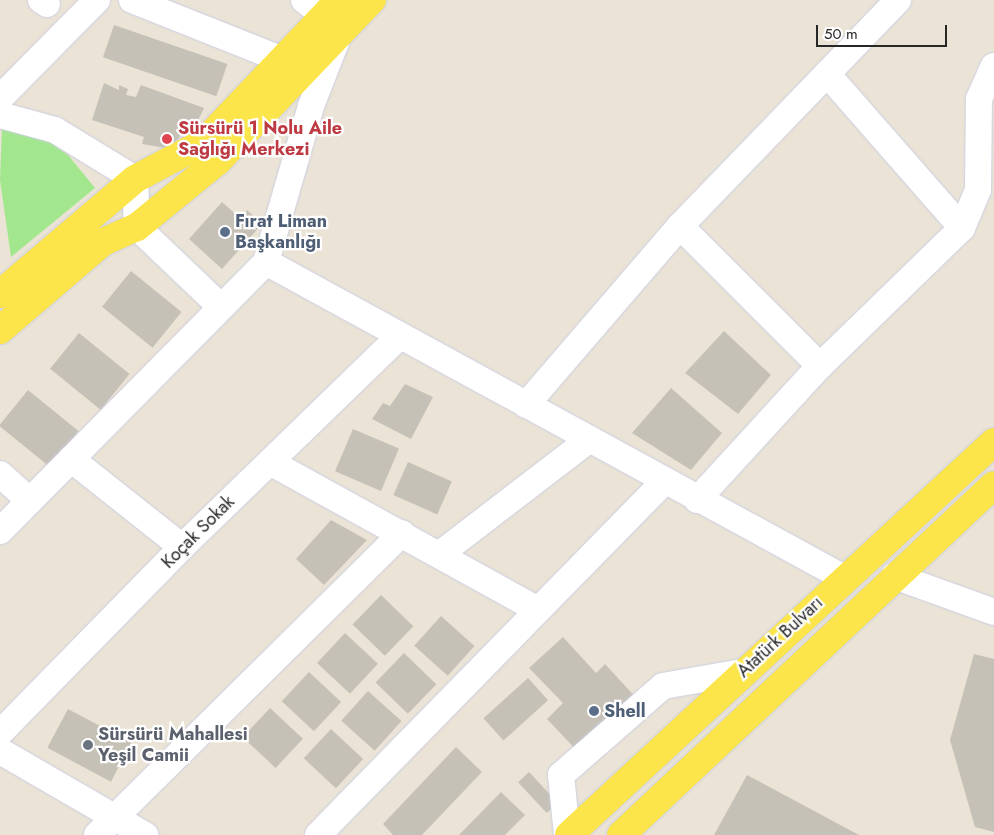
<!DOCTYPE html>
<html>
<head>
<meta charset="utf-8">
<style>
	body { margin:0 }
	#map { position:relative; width:994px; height:835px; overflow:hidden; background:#ebe4d6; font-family:Jost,sans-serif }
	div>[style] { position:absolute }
	.green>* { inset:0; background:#a2e78d }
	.building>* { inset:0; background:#c6c1b7; transform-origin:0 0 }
	.roads { filter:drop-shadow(0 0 1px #cccee2) drop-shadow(0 0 1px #cccee2) }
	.minor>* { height:26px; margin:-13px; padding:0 13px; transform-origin:13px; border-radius:13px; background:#fff }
	.major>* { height:28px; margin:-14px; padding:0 14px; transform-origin:14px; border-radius:14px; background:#fbe54b }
	.dots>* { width:14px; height:14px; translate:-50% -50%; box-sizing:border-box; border:2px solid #fff; border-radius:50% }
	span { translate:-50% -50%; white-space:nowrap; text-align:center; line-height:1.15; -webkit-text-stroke:4.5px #fff; paint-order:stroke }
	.health-label { font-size:18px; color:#be3a42; font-weight:700 }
	.left { translate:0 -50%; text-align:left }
	.service-label { font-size:18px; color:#4e5e75; font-weight:700 }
	.street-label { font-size:18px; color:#272727 }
	.worship-label { font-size:18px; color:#5b616d; font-weight:700 }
	.scale { position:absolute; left:816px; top:25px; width:131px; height:22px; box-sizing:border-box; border:2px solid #272727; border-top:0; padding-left:6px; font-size:15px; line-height:18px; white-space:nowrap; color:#272727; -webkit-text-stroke:4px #fff; paint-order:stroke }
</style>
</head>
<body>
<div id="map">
	<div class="green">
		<i style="clip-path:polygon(2px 127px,35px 132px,68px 155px,95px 188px,11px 257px,0 180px)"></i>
	</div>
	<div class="building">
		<i style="left:114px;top:25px;width:120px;height:34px;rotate:19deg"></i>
		<i style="clip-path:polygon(104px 83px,119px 90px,119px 85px,128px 89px,126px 95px,136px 97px,141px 85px,204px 108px,193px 131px,186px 127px,171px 149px,142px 144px,144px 137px,92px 120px)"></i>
		<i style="clip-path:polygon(222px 202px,240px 218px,247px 210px,262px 224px,222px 269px,189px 239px)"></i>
		<i style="left:131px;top:271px;width:65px;height:46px;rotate:39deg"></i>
		<i style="clip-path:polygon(724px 331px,771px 375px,738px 414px,685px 373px)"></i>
		<i style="left:79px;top:333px;width:65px;height:46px;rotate:39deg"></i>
		<i style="clip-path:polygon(405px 384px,433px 397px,411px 439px,372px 419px,383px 403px,390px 406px)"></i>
		<i style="clip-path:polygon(671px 388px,722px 433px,691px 470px,632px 433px)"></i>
		<i style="left:28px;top:390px;width:65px;height:46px;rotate:39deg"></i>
		<i style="left:353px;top:429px;width:50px;height:46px;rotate:23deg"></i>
		<i style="left:408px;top:462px;width:48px;height:36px;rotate:24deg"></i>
		<i style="clip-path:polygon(331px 520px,367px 540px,324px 585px,296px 559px)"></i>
		<i style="left:381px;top:595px;width:45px;height:41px;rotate:44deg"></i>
		<i style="left:441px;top:616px;width:45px;height:40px;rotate:42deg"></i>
		<i style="left:345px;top:633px;width:45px;height:41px;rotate:43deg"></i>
		<i style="clip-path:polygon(563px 637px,596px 673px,605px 664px,639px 701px,581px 755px,547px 719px,563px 703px,529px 668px)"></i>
		<i style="left:404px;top:653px;width:45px;height:41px;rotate:44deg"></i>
		<i style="clip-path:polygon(974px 654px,994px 659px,994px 832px,975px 827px,950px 740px)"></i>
		<i style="left:309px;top:672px;width:44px;height:40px;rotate:43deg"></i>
		<i style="left:528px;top:678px;width:30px;height:60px;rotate:48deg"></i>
		<i style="left:368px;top:691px;width:45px;height:40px;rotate:42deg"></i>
		<i style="left:270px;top:708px;width:45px;height:40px;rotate:43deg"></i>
		<i style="left:68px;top:709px;width:72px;height:44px;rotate:28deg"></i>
		<i style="left:331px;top:729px;width:44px;height:40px;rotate:43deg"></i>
		<i style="clip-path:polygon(456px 747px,482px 772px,422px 835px,393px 835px,383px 824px)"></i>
		<i style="left:529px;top:772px;width:42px;height:15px;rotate:47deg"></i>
		<i style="clip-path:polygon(747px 775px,859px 835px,714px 835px)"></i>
		<i style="clip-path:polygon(501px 792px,525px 815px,505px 835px,459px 835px)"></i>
	</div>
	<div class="roads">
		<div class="minor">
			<i style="left:41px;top:0;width:7px;rotate:34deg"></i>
			<i style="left:132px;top:0;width:162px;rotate:21.7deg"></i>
			<i style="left:304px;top:0;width:27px;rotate:39deg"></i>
			<i style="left:0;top:98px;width:138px;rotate:-45.3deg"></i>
			<i style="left:0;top:115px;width:57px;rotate:15.3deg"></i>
			<i style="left:55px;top:130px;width:94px;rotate:31.5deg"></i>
			<i style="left:135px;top:179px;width:48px;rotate:87.6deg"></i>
			<i style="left:137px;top:227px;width:116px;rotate:43.6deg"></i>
			<i style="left:680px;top:226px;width:198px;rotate:45deg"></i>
			<i style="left:962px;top:228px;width:41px;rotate:-67.2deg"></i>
			<i style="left:978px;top:190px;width:91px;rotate:-89.4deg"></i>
			<i style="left:979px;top:99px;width:36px;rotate:-66deg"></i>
			<i style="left:266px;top:262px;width:659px;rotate:28.67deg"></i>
			<i style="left:526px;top:405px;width:236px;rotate:-49.3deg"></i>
			<i style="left:680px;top:226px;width:314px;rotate:-46deg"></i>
			<i style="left:71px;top:459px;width:142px;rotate:38.4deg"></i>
			<i style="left:270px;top:462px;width:304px;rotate:28.9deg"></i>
			<i style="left:0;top:474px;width:40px;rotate:42deg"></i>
			<i style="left:697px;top:500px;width:182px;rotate:-47.5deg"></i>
			<i style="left:820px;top:366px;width:198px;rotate:-44.2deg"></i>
			<i style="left:962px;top:228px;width:205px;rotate:-131.2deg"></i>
			<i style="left:0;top:531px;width:378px;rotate:-45.3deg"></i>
			<i style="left:266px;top:262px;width:162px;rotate:-73.9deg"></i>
			<i style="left:311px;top:106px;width:74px;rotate:-68.6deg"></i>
			<i style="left:440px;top:554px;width:185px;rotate:-37.5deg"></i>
			<i style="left:894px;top:576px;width:106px;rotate:19.8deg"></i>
			<i style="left:0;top:733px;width:260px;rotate:-45.6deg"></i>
			<i style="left:182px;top:547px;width:303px;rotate:-44.1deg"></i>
			<i style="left:0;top:751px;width:168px;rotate:30.1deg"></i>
			<i style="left:97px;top:835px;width:429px;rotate:-44.7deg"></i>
			<i style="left:318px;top:835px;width:496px;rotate:-45.6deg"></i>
			<i style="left:567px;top:835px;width:60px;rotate:-95.7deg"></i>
			<i style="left:561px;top:775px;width:135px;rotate:-41.1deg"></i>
			<i style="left:663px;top:686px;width:80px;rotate:-10deg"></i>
		</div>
		<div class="major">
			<i style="left:0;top:294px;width:177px;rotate:-40.4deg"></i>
			<i style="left:135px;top:179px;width:77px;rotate:-27.9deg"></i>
			<i style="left:203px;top:143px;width:197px;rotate:-46.4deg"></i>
			<i style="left:0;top:330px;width:135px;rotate:-40.5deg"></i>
			<i style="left:103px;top:242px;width:37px;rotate:-24deg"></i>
			<i style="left:137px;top:227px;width:104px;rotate:-39.2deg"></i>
			<i style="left:218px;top:161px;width:223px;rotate:-46.3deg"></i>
			<i style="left:569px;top:835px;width:579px;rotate:-42.76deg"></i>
			<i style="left:621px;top:835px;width:511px;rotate:-43.18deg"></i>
		</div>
	</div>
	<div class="dots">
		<i style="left:167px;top:139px;background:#e0444e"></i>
		<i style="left:225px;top:232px;background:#5c6f8a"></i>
		<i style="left:594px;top:711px;background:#5c6f8a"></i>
		<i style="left:88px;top:745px;background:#6b7280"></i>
	</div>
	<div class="health-label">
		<span class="left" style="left:178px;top:139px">Sürsürü 1 Nolu Aile<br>Sağlığı Merkezi</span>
	</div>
	<div class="service-label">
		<span class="left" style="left:235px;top:232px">Fırat Liman<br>Başkanlığı</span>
		<span class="left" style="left:604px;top:711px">Shell</span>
	</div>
	<div class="street-label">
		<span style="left:198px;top:532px;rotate:-45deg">Koçak Sokak</span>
		<span style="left:780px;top:637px;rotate:-43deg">Atatürk Bulvarı</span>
	</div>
	<div class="worship-label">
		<span class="left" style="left:98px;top:745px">Sürsürü Mahallesi<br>Yeşil Camii</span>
	</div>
	<div class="scale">50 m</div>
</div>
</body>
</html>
